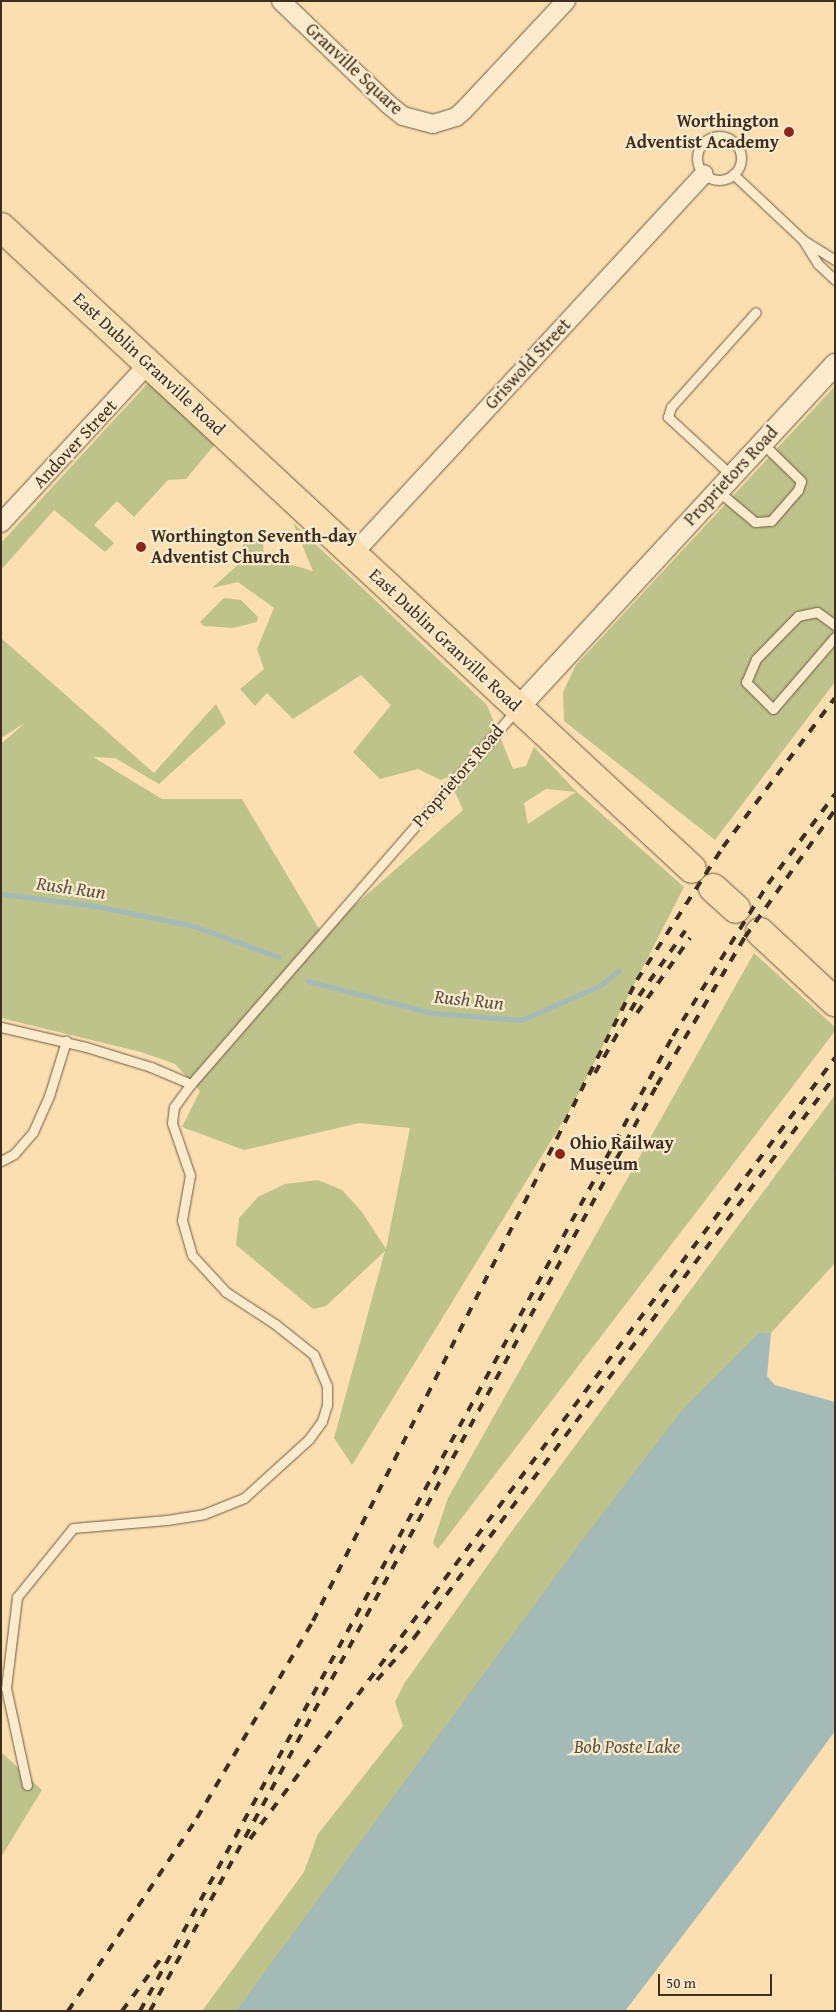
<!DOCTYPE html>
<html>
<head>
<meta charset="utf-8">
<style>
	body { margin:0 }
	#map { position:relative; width:836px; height:2012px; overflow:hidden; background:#fbdfb0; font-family:"Gentium Book Plus",serif }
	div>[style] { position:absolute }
	.green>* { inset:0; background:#bec28b }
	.water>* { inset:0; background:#a4bab7 }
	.stream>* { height:4.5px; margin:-2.25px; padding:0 2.25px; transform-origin:2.25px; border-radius:2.25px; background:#a4bab7 }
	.roads { filter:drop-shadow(0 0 1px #6d5a43) drop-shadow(0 0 1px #6d5a43) }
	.service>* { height:9px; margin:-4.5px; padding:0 4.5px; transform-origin:4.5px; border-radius:4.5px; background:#fceacc }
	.service>.ring { margin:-4.5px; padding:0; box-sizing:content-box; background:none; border:9px solid #fceacc; border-radius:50% }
	.minor>* { height:18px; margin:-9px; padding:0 9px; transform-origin:9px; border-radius:9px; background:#fceacc }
	.tertiary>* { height:21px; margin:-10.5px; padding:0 10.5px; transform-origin:10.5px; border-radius:10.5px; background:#fceacc }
	.primary>* { height:28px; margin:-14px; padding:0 14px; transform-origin:14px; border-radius:14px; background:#fbdfb0 }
	.rail>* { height:4px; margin-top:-2px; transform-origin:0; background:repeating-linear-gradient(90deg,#3e2e1f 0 9px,transparent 0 18px) }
	.dots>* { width:14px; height:14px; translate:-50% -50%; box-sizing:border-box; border:2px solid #fceacc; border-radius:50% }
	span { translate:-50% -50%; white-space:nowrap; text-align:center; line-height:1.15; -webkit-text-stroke:4.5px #fceacc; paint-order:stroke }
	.street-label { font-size:18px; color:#3e2e1f }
	.poi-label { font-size:18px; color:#3e2e1f; font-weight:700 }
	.right { translate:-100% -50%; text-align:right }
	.left { translate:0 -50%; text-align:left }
	.water-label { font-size:19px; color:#585145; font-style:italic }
	.frame { position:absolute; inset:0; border:2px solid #3e2e1f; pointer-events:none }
	.scale { position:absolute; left:658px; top:1974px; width:114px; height:22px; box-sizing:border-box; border:2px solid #3e2e1f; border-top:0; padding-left:6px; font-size:15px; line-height:18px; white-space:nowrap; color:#3e2e1f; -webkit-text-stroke:4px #fceacc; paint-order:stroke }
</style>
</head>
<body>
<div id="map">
	<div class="green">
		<i style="clip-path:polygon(148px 383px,216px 443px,186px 479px,168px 480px,134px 517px,117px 501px,94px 525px,114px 543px,105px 552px,54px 510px,1px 570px,1px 543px)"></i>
		<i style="clip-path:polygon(835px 386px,835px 682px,715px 840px,564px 721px,563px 692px,576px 665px)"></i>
		<i style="clip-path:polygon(evenodd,293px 523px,487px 705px,513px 769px,526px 766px,534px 747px,577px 792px,684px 887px,570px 1110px,352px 1465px,334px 1438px,385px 1251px,326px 1306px,313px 1309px,236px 1245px,239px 1218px,258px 1197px,285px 1184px,318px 1180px,342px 1190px,362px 1212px,386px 1249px,410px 1128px,359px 1123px,244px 1150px,182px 1127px,200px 1091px,175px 1064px,141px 1052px,1px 1018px,1px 744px,26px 722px,1px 738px,1px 638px,154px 773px,216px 704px,226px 723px,159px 784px,115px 758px,93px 757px,162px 799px,242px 799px,322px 934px,463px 810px,448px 777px,441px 780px,418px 769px,380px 779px,353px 752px,391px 705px,361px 675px,293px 719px,267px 693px,255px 706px,240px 689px,264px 669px,257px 649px,274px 608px,238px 582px,212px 588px,240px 563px,244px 539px,263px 542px,264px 557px,313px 571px,293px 523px,546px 789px,576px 792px,528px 824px,524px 803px,546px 789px)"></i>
		<i style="clip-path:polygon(224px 598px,241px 600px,258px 617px,257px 622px,233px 628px,204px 626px,200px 622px)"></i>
		<i style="clip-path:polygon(754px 953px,835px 1027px,835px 1031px,438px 1549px,433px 1543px,448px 1498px)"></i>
		<i style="clip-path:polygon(835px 1095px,835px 1263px,771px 1333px,760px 1332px,236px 2011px,202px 2011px,304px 1872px,318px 1834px,403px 1726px,395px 1702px,404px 1684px,509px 1535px)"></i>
		<i style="clip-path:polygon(1px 1752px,42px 1790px,1px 1857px)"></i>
	</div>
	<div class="water">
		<i style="clip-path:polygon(760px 1332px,771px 1333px,767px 1376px,775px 1385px,835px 1402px,835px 1731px,749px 1849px,625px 2011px,236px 2011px,583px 1539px,683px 1409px)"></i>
	</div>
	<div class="stream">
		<i style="left:1px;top:894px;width:91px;rotate:7deg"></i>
		<i style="left:91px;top:905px;width:105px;rotate:11.5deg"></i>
		<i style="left:194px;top:926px;width:90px;rotate:20deg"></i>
		<i style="left:308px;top:981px;width:129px;rotate:14.4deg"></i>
		<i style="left:433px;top:1013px;width:89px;rotate:4.5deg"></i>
		<i style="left:522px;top:1020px;width:86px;rotate:-23.9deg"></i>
		<i style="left:601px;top:985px;width:22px;rotate:-39deg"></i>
		<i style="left:834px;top:1170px;width:1px"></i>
	</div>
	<div class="roads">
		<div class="service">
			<i class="ring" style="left:697px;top:136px;width:35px;height:35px"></i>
			<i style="left:733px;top:174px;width:96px;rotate:43.3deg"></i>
			<i style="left:803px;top:240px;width:38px;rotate:32deg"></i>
			<i style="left:803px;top:240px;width:28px;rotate:58deg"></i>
			<i style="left:818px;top:264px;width:23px;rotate:43deg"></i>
			<i style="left:731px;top:475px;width:86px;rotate:-137.4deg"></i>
			<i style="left:668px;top:417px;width:10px;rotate:-73deg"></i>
			<i style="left:671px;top:407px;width:127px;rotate:-48.2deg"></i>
			<i style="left:718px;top:491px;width:48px;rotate:40deg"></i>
			<i style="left:755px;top:522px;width:16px;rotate:-4deg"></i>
			<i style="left:771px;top:521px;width:41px;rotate:-48.9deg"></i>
			<i style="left:798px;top:490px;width:9px;rotate:-72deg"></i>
			<i style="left:801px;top:481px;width:54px;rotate:-135.7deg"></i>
			<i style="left:835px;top:625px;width:22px;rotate:-144deg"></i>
			<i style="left:817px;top:612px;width:19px;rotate:168deg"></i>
			<i style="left:798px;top:616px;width:60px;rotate:134.3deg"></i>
			<i style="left:756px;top:659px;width:25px;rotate:113deg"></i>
			<i style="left:746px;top:682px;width:38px;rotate:45deg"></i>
			<i style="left:773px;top:709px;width:95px;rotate:-49.3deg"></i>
			<i style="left:1px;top:1027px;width:87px;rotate:13.2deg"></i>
			<i style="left:86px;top:1047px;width:68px;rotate:17.1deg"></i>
			<i style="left:151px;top:1067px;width:43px;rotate:23deg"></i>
			<i style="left:1px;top:1161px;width:15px;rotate:-28deg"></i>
			<i style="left:14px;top:1154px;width:29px;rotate:-49deg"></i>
			<i style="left:33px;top:1132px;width:39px;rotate:-66deg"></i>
			<i style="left:49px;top:1096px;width:58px;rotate:-72.8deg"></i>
			<i style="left:27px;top:1785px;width:99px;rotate:-102.2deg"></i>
			<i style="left:6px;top:1688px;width:92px;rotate:-83.1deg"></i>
			<i style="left:17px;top:1597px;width:89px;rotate:-50.9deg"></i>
			<i style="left:73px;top:1528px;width:94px;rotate:-4.9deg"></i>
			<i style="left:167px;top:1520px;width:37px;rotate:-9deg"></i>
			<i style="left:204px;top:1514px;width:43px;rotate:-21.8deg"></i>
			<i style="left:244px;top:1498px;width:88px;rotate:-42.2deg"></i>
			<i style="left:309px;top:1439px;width:22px;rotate:-54deg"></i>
			<i style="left:322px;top:1421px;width:17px;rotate:-73deg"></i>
			<i style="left:327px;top:1405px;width:19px;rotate:-90deg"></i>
			<i style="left:327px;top:1386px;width:34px;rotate:-113deg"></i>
			<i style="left:314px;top:1355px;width:50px;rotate:-141.5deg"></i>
			<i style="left:275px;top:1324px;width:59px;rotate:-146.9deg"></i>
			<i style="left:226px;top:1292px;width:50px;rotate:-132.6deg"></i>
			<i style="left:192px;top:1255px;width:36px;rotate:-106deg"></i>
			<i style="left:182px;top:1220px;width:46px;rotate:-79.9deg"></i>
			<i style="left:190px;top:1175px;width:55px;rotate:-109.1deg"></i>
			<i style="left:172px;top:1123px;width:16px;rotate:-83deg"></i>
			<i style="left:174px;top:1107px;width:29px;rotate:-54deg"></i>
			<i style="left:191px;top:1084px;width:495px;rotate:-49deg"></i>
		</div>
		<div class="minor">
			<i style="left:281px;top:1px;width:149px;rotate:43.9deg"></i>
			<i style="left:388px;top:104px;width:19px;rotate:39deg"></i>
			<i style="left:403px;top:116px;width:31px;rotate:15deg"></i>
			<i style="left:433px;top:124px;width:24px;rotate:-17deg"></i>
			<i style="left:456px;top:117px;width:9px;rotate:-41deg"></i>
			<i style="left:463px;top:111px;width:151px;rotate:-46.9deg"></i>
			<i style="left:1px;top:523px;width:217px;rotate:-47.2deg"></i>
			<i style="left:353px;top:554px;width:517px;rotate:-47.27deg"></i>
		</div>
		<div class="tertiary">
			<i style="left:518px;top:707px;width:467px;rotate:-47.3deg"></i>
		</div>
		<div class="primary">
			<i style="left:1px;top:227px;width:943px;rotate:42.89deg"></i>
			<i style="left:713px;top:888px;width:31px;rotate:42deg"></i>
			<i style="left:760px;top:932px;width:103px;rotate:43deg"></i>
		</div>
	</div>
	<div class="rail">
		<i style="left:637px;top:1013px;width:92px;rotate:-54.8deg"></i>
		<i style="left:595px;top:1073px;width:89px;rotate:-60.3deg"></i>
		<i style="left:639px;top:996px;width:80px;rotate:-54.7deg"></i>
		<i style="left:377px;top:1680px;width:56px;rotate:-48.6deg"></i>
		<i style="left:414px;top:1638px;width:702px;rotate:-53.16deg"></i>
		<i style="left:250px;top:1839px;width:976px;rotate:-53.17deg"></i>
		<i style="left:68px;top:2011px;width:232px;rotate:-56.2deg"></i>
		<i style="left:197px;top:1818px;width:229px;rotate:-59.5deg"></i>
		<i style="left:313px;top:1621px;width:718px;rotate:-63.19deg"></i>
		<i style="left:637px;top:980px;width:158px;rotate:-57.1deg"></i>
		<i style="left:723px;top:847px;width:186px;rotate:-53.1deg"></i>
		<i style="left:122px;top:2011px;width:72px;rotate:-53.4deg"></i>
		<i style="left:140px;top:2011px;width:1111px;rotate:-61.34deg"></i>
		<i style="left:673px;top:1036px;width:179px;rotate:-58deg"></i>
		<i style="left:768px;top:884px;width:112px;rotate:-53.3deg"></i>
		<i style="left:150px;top:2011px;width:1056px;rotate:-61.3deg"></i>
		<i style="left:657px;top:1085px;width:172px;rotate:-59.3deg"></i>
		<i style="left:745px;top:937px;width:156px;rotate:-54.7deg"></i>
	</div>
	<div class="dots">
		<i style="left:789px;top:132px;background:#8f2418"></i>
		<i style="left:141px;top:547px;background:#8f2418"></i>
		<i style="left:560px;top:1154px;background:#8f2418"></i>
	</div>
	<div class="street-label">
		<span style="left:354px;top:69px;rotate:43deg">Granville Square</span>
		<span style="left:149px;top:364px;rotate:43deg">East Dublin Granville Road</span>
		<span style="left:528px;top:364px;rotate:-47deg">Griswold Street</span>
		<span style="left:75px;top:444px;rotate:-47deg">Andover Street</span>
		<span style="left:731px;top:476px;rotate:-47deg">Proprietors Road</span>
		<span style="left:445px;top:640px;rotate:43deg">East Dublin Granville Road</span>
		<span style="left:458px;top:776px;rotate:-49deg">Proprietors Road</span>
	</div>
	<div class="poi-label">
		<span class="right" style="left:779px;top:132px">Worthington<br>Adventist Academy</span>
		<span class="left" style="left:151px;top:547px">Worthington Seventh-day<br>Adventist Church</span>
		<span class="left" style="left:570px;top:1154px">Ohio Railway<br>Museum</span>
	</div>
	<div class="water-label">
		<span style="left:71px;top:888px;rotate:8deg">Rush Run</span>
		<span style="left:469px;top:1000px;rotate:6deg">Rush Run</span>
		<span style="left:627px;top:1747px">Bob Poste Lake</span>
	</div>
	<div class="frame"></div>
	<div class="scale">50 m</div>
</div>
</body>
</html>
